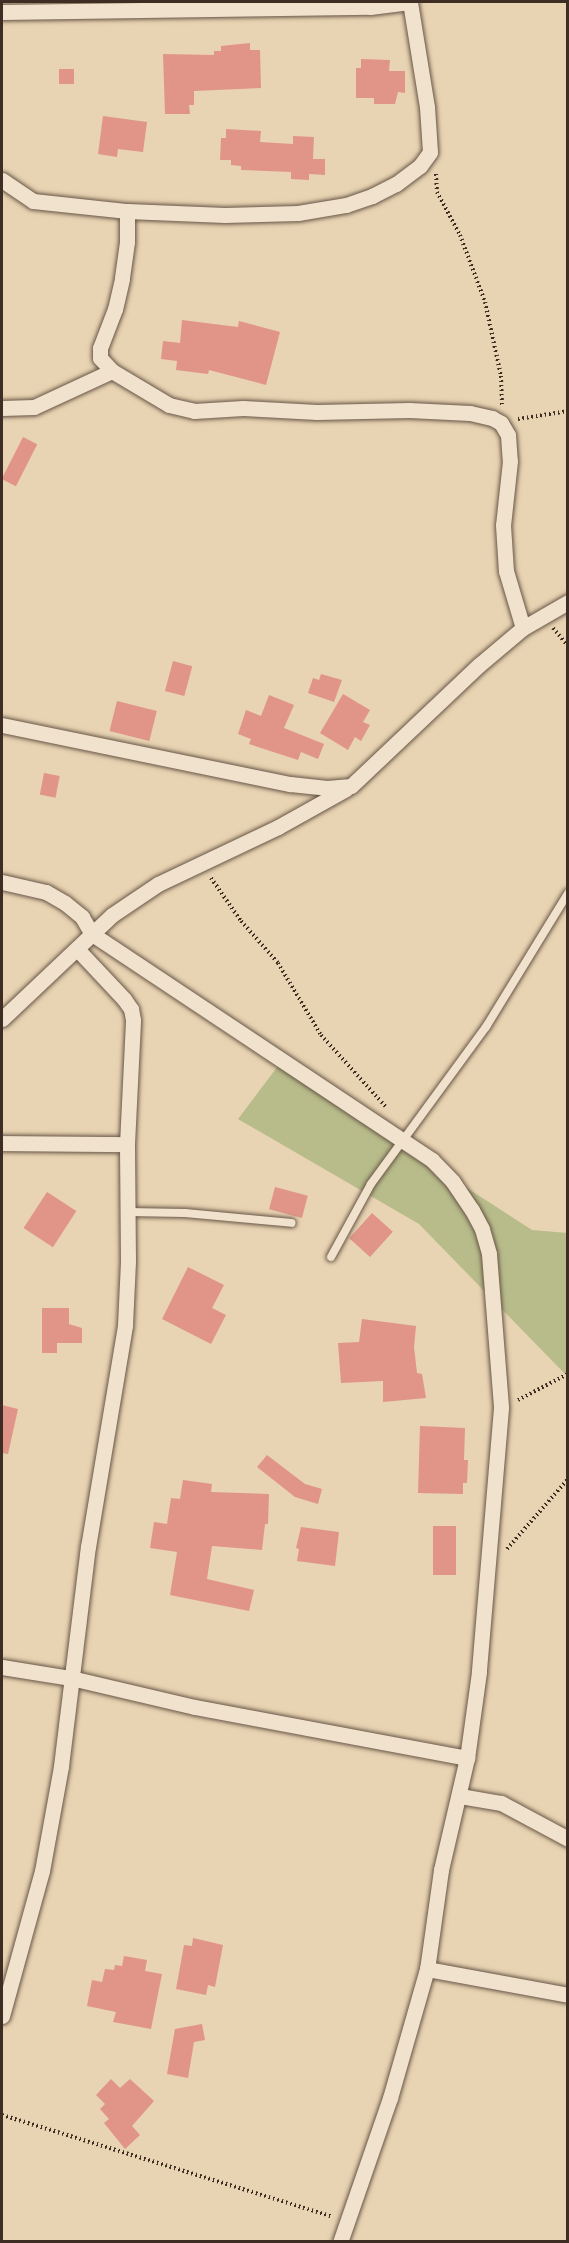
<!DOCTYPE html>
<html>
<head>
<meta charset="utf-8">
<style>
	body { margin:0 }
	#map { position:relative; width:569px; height:2243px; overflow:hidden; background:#e8d3b2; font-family:"IM FELL English",serif }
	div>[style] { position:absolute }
	.green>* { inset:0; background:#b8bc8a }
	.building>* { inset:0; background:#e19588; transform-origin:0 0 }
	.path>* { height:4px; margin-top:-2px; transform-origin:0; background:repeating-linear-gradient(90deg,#3d2d23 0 1.5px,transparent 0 4.5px) }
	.roads { filter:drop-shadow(0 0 2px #685647) drop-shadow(0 0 2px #685647) }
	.service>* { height:8px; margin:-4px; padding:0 4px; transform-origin:4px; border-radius:4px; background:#f0e2cd }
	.minor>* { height:15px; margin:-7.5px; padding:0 7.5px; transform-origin:7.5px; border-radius:7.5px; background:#f0e2cd }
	span { translate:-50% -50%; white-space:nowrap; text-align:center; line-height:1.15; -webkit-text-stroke:5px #f0e2cd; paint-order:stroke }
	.frame { position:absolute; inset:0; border:3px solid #3d2d23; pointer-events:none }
</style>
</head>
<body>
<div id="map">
	<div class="green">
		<i style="clip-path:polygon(278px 1066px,532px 1230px,567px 1233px,567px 1376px,419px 1224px,238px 1119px)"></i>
	</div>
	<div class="building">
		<i style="clip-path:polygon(250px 43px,250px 50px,260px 50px,261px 88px,194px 91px,194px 105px,189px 105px,190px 114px,165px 114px,163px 54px,214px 55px,214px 51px,221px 51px,221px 46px)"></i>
		<i style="clip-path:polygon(361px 59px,390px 60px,389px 71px,405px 71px,405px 93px,398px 92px,395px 104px,374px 104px,374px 98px,356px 98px,356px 68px,361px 68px)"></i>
		<i style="left:59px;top:69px;width:15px;height:15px"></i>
		<i style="clip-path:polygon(103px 116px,147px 122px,143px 152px,118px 149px,117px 157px,98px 154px)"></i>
		<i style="clip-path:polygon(226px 129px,261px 131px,260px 142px,293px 144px,293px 136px,314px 137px,313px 159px,325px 159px,325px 175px,309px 174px,309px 180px,291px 179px,291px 172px,241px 170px,241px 166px,231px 165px,231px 160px,220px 160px,221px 138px,226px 138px)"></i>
		<i style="clip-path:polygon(182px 320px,238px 327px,239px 321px,280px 332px,266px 385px,209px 370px,208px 374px,176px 370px,177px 361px,161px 359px,163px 341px,180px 343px)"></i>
		<i style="left:23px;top:437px;width:16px;height:47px;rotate:27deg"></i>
		<i style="left:173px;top:661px;width:20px;height:31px;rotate:15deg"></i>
		<i style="clip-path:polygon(321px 674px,342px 680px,334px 702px,308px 693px,313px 678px,319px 680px)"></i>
		<i style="clip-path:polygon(343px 694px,370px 710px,363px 722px,370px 725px,361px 741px,355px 737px,348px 750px,320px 733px)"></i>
		<i style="clip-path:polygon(269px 695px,294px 705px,284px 728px,324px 744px,318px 759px,301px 752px,298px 760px,249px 744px,251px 739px,238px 734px,246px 710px,261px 716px)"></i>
		<i style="left:117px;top:701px;width:41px;height:31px;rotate:14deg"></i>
		<i style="left:44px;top:773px;width:16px;height:22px;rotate:11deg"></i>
		<i style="left:275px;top:1187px;width:34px;height:23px;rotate:15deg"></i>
		<i style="left:47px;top:1192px;width:35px;height:43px;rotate:33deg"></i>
		<i style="left:372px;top:1213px;width:28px;height:34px;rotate:42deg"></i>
		<i style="clip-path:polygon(188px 1267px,224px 1285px,212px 1308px,226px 1315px,211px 1344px,162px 1319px)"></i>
		<i style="clip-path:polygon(42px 1308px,69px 1308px,69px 1324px,82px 1328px,82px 1343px,57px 1343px,57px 1353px,42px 1353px)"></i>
		<i style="clip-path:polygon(362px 1319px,416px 1326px,414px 1347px,417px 1373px,422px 1374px,426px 1398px,383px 1402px,383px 1381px,341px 1383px,338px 1343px,359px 1342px)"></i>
		<i style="clip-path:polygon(2px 1405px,18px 1409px,8px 1454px,2px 1453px)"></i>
		<i style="clip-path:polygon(420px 1426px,465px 1428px,464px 1460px,468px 1460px,467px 1483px,463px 1483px,463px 1494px,418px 1493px)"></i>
		<i style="clip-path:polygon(267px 1455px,305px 1484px,322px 1489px,318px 1504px,295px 1497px,257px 1467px)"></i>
		<i style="clip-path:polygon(183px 1480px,212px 1484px,211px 1492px,269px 1494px,268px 1524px,265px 1524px,262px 1550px,212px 1546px,207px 1579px,254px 1590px,249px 1611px,170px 1595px,177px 1552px,150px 1548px,154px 1522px,167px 1524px,171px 1498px,180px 1499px)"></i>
		<i style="left:433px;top:1526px;width:23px;height:49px"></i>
		<i style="clip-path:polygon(301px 1527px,339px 1532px,335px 1566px,297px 1561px,299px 1549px,296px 1548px)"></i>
		<i style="clip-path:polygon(193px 1938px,223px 1945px,215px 1987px,208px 1985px,206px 1995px,176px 1989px,184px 1945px,192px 1946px)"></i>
		<i style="clip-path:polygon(124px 1956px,147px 1960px,145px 1971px,162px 1974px,151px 2029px,113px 2022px,116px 2012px,87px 2006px,92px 1980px,102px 1982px,105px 1969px,114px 1970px,115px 1965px,122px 1966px)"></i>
		<i style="clip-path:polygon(202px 2024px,205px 2040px,194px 2042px,188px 2078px,167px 2074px,175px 2029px)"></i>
		<i style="clip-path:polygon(111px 2079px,120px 2088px,130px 2079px,154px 2101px,132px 2126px,140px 2135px,125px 2149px,104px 2123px,109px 2119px,100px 2109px,105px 2104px,96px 2095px)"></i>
	</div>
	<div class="path">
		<i style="left:436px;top:174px;width:18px;rotate:87deg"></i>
		<i style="left:437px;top:192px;width:49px;rotate:61.9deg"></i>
		<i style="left:460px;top:235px;width:72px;rotate:69.5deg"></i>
		<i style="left:485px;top:302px;width:76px;rotate:77.8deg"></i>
		<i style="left:501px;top:376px;width:31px;rotate:88deg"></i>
		<i style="left:518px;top:419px;width:51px;rotate:-9.1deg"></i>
		<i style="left:553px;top:628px;width:23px;rotate:50deg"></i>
		<i style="left:211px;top:878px;width:52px;rotate:55.1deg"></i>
		<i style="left:241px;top:921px;width:56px;rotate:48.6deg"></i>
		<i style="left:278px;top:963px;width:84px;rotate:59.2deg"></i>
		<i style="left:321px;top:1035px;width:97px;rotate:47.9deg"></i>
		<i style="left:518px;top:1400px;width:56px;rotate:-27.5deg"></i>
		<i style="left:507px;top:1549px;width:93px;rotate:-48.9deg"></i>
		<i style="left:2px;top:2115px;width:344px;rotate:17.1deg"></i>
	</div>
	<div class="roads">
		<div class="service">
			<i style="left:128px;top:1212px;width:57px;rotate:1deg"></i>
			<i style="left:185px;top:1213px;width:107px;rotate:5.3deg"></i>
			<i style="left:331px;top:1257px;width:83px;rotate:-61.3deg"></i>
			<i style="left:371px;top:1184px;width:195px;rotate:-53.8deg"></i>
			<i style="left:486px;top:1027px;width:157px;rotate:-58.5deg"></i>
		</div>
		<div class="minor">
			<i style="left:2px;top:12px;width:368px;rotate:-0.8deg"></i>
			<i style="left:370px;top:7px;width:38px;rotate:-7deg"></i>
			<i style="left:2px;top:180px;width:37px;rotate:34deg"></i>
			<i style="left:33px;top:201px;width:95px;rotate:6.1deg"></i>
			<i style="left:127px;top:211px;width:98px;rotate:2.3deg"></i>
			<i style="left:225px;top:215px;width:73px;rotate:-1.6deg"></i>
			<i style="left:298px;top:213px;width:49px;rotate:-9.5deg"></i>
			<i style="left:346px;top:205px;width:28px;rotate:-19deg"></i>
			<i style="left:372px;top:196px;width:27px;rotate:-27deg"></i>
			<i style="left:396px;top:184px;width:30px;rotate:-37deg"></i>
			<i style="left:420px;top:166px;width:17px;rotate:-54deg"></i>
			<i style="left:430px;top:152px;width:45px;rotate:-93.8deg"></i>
			<i style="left:427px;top:107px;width:106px;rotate:-99.2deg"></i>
			<i style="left:127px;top:211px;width:31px;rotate:90deg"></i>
			<i style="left:127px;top:242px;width:37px;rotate:98deg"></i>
			<i style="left:122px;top:279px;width:31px;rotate:103deg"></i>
			<i style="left:115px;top:309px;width:42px;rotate:111deg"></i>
			<i style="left:100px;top:348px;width:10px;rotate:90deg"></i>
			<i style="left:100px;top:358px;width:18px;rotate:47deg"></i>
			<i style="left:112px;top:371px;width:66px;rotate:30.8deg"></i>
			<i style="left:169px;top:405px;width:26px;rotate:13deg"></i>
			<i style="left:194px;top:411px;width:49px;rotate:-3.5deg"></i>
			<i style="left:243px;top:408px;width:74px;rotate:3.1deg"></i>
			<i style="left:317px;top:412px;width:92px;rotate:-1.2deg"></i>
			<i style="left:409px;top:410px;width:61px;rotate:2.8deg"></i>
			<i style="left:470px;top:413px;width:23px;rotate:13deg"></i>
			<i style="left:492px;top:418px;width:10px;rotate:29deg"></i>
			<i style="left:501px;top:423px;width:14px;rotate:60deg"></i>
			<i style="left:508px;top:435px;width:26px;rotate:86deg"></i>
			<i style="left:510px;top:461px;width:64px;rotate:96.2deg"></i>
			<i style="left:503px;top:525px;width:46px;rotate:86.3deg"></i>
			<i style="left:506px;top:571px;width:59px;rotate:73.4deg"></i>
			<i style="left:2px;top:408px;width:32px;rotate:-2deg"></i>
			<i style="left:34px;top:407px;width:86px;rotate:-24.8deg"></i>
			<i style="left:2px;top:725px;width:294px;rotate:11.6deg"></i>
			<i style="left:290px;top:784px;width:37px;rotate:6deg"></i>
			<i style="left:327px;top:788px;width:24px;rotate:-5deg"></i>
			<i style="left:351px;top:786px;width:176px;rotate:-43.4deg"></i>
			<i style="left:479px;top:665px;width:57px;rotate:-40.1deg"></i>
			<i style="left:523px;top:628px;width:52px;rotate:-30deg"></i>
			<i style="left:2px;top:882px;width:45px;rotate:12.8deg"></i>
			<i style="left:46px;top:892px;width:22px;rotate:30deg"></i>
			<i style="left:65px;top:903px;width:22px;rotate:39deg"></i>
			<i style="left:82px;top:917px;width:20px;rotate:60deg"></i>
			<i style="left:92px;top:934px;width:408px;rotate:33.6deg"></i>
			<i style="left:432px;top:1160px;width:30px;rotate:46deg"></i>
			<i style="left:453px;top:1182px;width:34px;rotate:56deg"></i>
			<i style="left:472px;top:1210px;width:21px;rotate:62deg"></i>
			<i style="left:482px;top:1229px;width:26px;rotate:74deg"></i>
			<i style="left:489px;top:1254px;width:154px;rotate:85.5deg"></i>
			<i style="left:501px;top:1408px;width:265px;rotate:94.8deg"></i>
			<i style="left:479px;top:1672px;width:87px;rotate:97.9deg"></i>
			<i style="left:467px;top:1758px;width:115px;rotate:103.1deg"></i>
			<i style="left:441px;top:1870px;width:100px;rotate:98deg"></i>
			<i style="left:427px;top:1969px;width:134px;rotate:106deg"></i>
			<i style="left:390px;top:2098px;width:152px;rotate:109.1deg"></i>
			<i style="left:2px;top:1019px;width:151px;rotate:-43.4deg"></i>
			<i style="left:112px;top:915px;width:55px;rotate:-34deg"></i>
			<i style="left:158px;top:884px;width:133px;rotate:-25.4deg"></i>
			<i style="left:278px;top:827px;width:78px;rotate:-29.2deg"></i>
			<i style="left:2px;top:1143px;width:125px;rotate:0.5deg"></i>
			<i style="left:2px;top:1667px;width:70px;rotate:9.1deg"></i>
			<i style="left:71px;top:1678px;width:127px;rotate:13.2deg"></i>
			<i style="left:195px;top:1707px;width:277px;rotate:10.6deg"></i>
			<i style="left:460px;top:1796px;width:42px;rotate:9.7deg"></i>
			<i style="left:501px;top:1803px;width:76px;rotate:28.2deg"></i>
			<i style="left:427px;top:1969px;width:143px;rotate:10.4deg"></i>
			<i style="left:2px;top:2016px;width:150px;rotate:-74.6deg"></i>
			<i style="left:42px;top:1871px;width:107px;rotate:-79.7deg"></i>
			<i style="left:61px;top:1766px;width:221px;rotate:-83deg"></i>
			<i style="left:88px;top:1547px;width:225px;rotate:-80.5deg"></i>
			<i style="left:125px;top:1325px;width:64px;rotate:-87.3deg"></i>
			<i style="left:128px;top:1261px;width:117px;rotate:-90.5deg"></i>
			<i style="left:127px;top:1144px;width:124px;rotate:-87.2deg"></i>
			<i style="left:133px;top:1020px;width:11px;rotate:-100deg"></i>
			<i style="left:131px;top:1009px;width:12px;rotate:-125deg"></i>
			<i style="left:124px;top:999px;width:67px;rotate:-133.2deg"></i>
		</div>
	</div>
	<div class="frame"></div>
</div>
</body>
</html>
